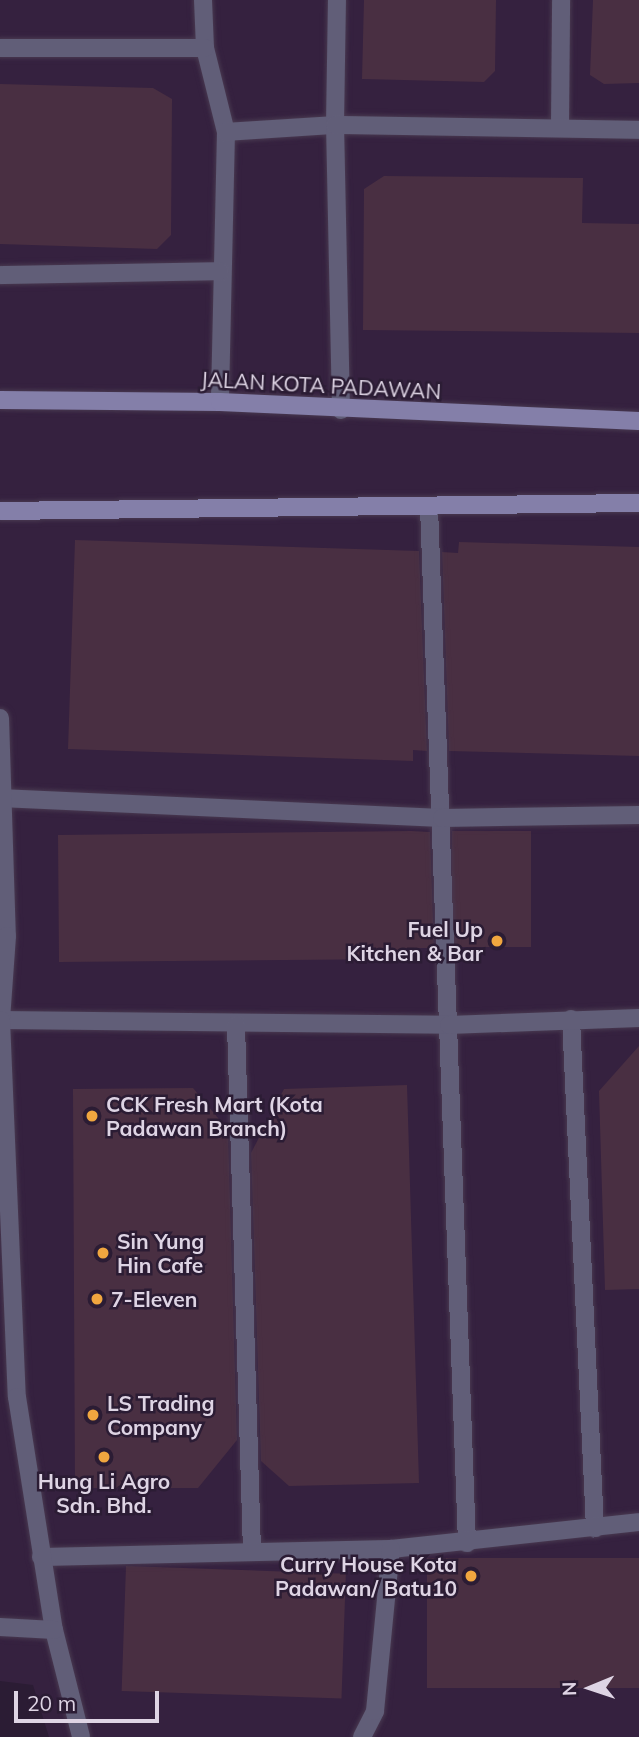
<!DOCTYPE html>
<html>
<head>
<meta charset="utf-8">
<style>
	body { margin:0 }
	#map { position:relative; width:639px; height:1737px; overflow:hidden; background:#2b1c34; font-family:Mulish,sans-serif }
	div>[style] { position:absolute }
	.built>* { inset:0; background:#35213f }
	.building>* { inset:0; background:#492f42; transform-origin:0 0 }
	.roads { filter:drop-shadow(0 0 2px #483950) drop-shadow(0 0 2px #483950) }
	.lane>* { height:18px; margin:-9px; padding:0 9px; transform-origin:9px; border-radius:9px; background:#615e78 }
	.street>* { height:18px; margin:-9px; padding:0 9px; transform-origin:9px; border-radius:9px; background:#615e78 }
	.secondary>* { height:18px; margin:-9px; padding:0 9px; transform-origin:9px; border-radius:9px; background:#847fa9 }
	.dots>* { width:19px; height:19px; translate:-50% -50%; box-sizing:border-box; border:4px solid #2b1c34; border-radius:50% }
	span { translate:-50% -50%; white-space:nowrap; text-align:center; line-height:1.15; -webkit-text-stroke:5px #2b1c34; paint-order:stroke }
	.street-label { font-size:21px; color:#ded4e4 }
	.poi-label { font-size:21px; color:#ded4e4; font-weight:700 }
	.right { translate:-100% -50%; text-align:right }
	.left { translate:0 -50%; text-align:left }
	.north { position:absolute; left:555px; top:1653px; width:70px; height:70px; -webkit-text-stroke:5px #2b1c34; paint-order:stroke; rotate:268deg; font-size:19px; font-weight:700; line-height:28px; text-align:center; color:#ded4e4 }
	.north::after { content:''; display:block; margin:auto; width:24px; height:32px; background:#ded4e4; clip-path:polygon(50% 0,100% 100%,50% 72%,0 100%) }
	.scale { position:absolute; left:14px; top:1691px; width:145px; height:32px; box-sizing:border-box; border:4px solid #ded4e4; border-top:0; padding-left:9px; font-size:21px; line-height:24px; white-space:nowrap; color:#ded4e4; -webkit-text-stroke:5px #2b1c34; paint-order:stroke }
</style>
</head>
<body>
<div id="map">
	<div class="built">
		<i style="clip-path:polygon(0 0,639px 0,639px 1737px,49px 1737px,33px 1685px,0 1681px)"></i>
	</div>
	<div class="building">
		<i style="clip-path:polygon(364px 0,496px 0,495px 71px,484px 82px,362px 79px)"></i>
		<i style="clip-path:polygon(593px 0,639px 0,639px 83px,604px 84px,590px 75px)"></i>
		<i style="clip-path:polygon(0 84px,153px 88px,172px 99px,171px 235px,157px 249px,0 244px)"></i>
		<i style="clip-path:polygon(384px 176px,583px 178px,582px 223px,639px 224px,639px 333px,363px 330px,364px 189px)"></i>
		<i style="clip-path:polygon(75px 540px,419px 551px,427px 751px,413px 750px,413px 761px,68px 749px)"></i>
		<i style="clip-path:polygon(459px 542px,639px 547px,639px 756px,449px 751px,442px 552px,458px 553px)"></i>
		<i style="clip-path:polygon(411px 831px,430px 832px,434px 948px,406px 948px,406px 959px,59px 962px,58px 835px)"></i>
		<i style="left:531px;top:831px;width:116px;height:79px;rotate:90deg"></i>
		<i style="clip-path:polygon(639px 1046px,639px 1289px,605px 1290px,599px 1091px)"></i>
		<i style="clip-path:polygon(407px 1085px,419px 1483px,289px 1486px,261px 1461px,251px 1153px,284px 1089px)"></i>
		<i style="clip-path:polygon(193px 1088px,228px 1130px,237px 1440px,198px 1488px,75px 1488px,73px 1089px)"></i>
		<i style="left:639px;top:1558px;width:130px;height:212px;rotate:90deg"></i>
		<i style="left:126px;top:1566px;width:220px;height:125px;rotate:2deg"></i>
	</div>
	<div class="roads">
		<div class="lane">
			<i style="left:203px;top:0;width:48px;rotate:87.6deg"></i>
			<i style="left:205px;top:48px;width:87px;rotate:76deg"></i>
			<i style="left:226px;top:132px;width:270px;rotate:91.3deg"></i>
			<i style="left:0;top:48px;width:205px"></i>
			<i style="left:560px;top:127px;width:127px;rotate:-89.5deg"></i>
			<i style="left:226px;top:132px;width:109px;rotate:-3.7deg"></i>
			<i style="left:335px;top:125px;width:125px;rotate:-89.1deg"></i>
			<i style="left:0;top:275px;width:220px;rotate:-1deg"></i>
			<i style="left:341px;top:410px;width:285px;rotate:-91.2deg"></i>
			<i style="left:335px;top:125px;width:304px;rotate:0.9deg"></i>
			<i style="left:429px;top:507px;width:1037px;rotate:87.9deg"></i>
			<i style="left:0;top:798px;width:442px;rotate:2.6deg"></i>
			<i style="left:442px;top:818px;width:197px;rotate:-0.9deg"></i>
			<i style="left:571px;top:1019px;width:510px;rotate:87.3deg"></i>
			<i style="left:0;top:1020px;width:449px;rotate:0.6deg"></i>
			<i style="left:449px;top:1025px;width:190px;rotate:-2.1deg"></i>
			<i style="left:236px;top:1025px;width:527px;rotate:88.26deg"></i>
			<i style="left:41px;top:1557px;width:350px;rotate:-1.3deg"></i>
			<i style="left:391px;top:1549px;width:249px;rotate:-6.2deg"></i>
			<i style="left:362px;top:1737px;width:29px;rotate:-63deg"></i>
			<i style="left:375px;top:1711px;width:163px;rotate:-84.4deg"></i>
		</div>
		<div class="street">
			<i style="left:0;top:718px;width:218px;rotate:88.2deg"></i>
			<i style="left:7px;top:936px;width:84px;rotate:94.1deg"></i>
			<i style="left:1px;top:1020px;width:377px;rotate:87.6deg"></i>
			<i style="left:17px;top:1397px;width:236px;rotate:81deg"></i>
			<i style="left:54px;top:1630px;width:110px;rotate:75.8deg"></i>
			<i style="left:0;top:1627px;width:54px;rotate:3.2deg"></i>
		</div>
		<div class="secondary">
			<i style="left:0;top:400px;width:220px;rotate:0.5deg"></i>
			<i style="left:220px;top:402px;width:419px;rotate:2.6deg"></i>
			<i style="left:0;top:511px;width:639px;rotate:-0.72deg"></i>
		</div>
	</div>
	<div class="dots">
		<i style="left:497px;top:941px;background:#f0a63f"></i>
		<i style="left:92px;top:1116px;background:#f0a63f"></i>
		<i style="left:103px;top:1253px;background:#f0a63f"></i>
		<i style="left:97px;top:1299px;background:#f0a63f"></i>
		<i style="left:93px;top:1415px;background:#f0a63f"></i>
		<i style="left:104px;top:1457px;background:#f0a63f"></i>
		<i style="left:471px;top:1576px;background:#f0a63f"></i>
	</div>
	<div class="street-label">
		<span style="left:321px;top:385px;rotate:3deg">JALAN KOTA PADAWAN</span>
	</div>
	<div class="poi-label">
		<span class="right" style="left:483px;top:941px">Fuel Up<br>Kitchen &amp; Bar</span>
		<span class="left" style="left:106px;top:1116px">CCK Fresh Mart (Kota<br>Padawan Branch)</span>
		<span class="left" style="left:117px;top:1253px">Sin Yung<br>Hin Cafe</span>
		<span class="left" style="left:111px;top:1299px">7-Eleven</span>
		<span class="left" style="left:107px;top:1415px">LS Trading<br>Company</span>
		<span style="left:104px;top:1493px">Hung Li Agro<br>Sdn. Bhd.</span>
		<span class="right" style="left:457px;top:1576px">Curry House Kota<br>Padawan/ Batu10</span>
	</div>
	<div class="north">N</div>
	<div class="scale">20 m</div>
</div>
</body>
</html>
